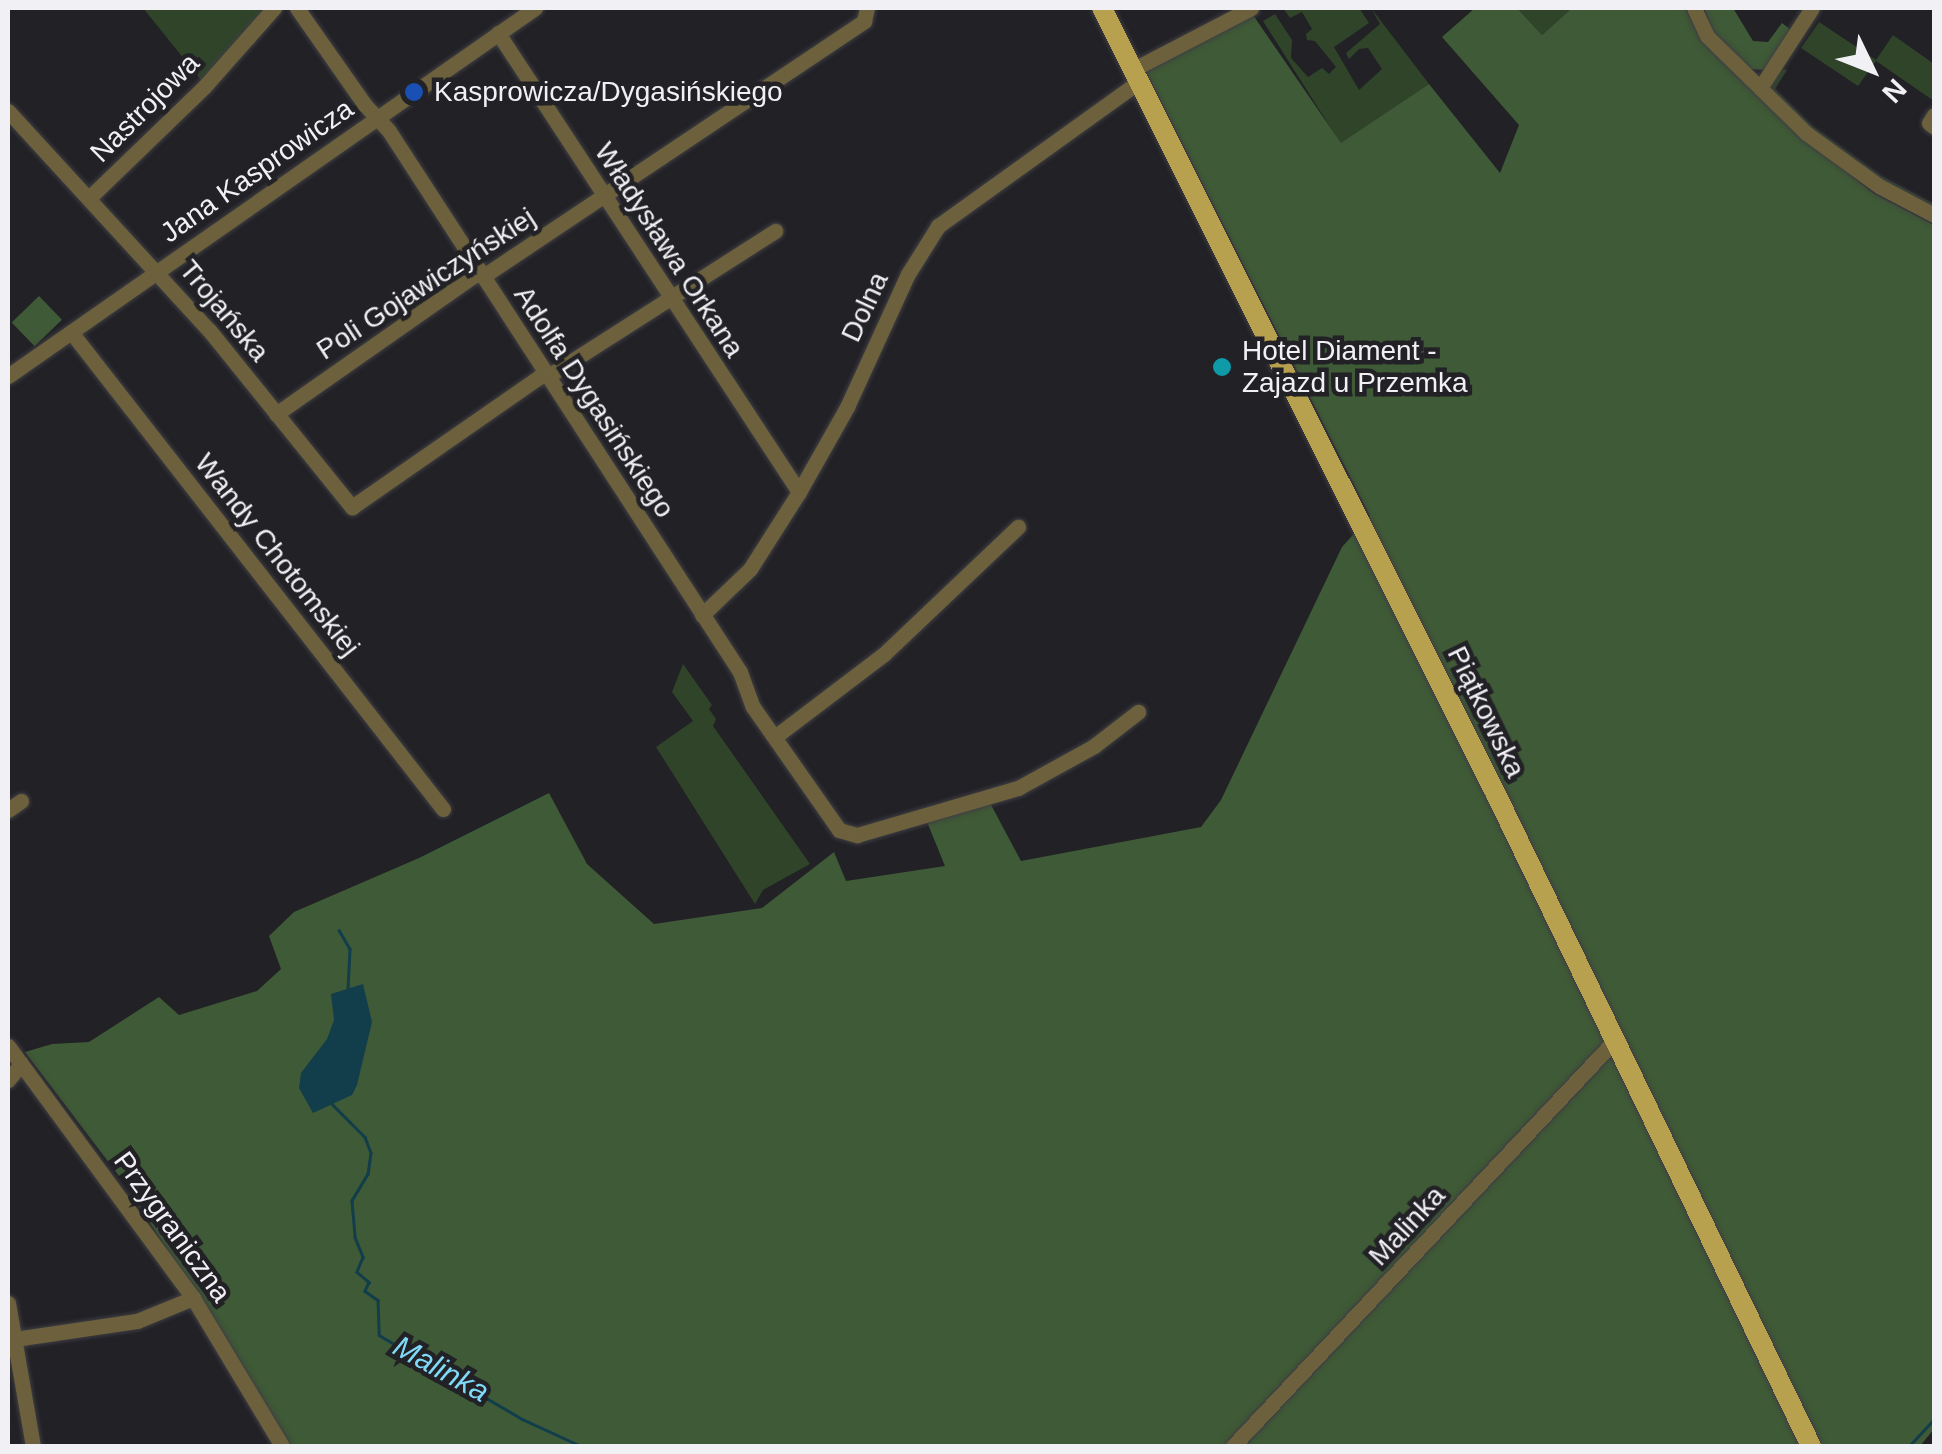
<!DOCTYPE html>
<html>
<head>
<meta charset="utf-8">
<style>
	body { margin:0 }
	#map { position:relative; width:1942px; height:1454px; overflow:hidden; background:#212126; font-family:Helvetica,sans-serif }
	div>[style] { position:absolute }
	.green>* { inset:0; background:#30442a }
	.forest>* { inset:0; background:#3f5a36; transform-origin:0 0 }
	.water>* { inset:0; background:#123e4b }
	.stream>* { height:2.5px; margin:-1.25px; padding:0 1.25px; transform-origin:1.25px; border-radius:1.25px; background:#123e4b }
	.roads { filter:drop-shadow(0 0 2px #3e3e43) drop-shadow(0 0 2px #3e3e43) }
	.minor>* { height:15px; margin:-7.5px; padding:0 7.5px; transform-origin:7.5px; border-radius:7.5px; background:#6c613c }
	.major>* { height:20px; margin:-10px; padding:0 10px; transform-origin:10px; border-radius:10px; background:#b8a14e }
	.dots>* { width:28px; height:28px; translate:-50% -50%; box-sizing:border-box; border:5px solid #212126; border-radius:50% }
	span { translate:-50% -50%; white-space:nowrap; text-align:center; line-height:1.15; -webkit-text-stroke:9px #212126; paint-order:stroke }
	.poi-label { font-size:28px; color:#f1f0f5 }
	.left { translate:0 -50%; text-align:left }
	.street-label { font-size:28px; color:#f1f0f5 }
	.water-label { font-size:30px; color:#80daf7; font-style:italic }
	.frame { position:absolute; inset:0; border:10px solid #f1f0f5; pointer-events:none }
	.north { position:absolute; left:1822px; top:20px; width:100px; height:100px; -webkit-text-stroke:8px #212126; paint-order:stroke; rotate:133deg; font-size:28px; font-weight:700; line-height:40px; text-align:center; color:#f1f0f5 }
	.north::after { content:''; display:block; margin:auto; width:35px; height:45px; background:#f1f0f5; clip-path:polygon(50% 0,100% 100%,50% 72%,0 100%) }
</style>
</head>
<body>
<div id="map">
	<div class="green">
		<i style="clip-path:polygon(143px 8px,265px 8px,201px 80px)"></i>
		<i style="clip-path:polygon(1283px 8px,1359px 8px,1369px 23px,1334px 47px,1359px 90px,1382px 69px,1368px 48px,1359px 49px,1349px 59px,1346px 53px,1380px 24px,1371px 8px,1429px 84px,1341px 144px,1263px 21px,1275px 14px,1292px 40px,1291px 58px,1308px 77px,1322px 68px,1329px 74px,1336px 67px,1315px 41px,1307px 40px,1306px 34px,1312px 29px,1302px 12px,1290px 18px)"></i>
		<i style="clip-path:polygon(1517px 8px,1572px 8px,1542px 35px)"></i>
		<i style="clip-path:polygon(1819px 22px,1876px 60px,1893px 35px,1934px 64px,1934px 101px,1876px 61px,1858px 86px,1801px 48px)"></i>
		<i style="clip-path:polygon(1779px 69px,1787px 70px,1775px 89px,1812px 126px,1881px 176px,1934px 204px,1934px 210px,1881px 182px,1809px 129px,1770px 89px)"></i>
		<i style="clip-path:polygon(683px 664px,712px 705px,709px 709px,716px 719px,713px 726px,810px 864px,763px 890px,755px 904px,656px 747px,693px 721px,672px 692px)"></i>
	</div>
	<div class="forest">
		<i style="clip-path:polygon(1475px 8px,1517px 8px,1542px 35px,1572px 8px,1685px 8px,1702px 41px,1802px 137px,1873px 193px,1934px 225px,1934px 1429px,1920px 1446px,285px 1446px,210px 1315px,122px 1180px,25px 1052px,52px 1044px,89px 1042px,159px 997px,179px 1015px,257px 991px,281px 969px,269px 936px,294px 912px,419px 858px,549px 793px,587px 864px,654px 924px,762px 908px,834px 852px,846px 881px,945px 866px,927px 822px,989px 801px,1021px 861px,1201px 827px,1221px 800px,1342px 547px,1370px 516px,1145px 70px,1253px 15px,1341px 143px,1429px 84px,1500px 173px,1519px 125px,1442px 37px)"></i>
		<i style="clip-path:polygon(1704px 8px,1733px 8px,1753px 41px,1768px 42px,1782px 23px,1791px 30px,1764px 70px,1750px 69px,1713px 31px)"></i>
		<i style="left:39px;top:296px;width:33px;height:38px;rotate:46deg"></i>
	</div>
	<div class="water">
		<i style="clip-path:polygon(363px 984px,372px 1022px,357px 1085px,352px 1095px,313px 1113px,299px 1088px,301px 1073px,327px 1039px,334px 1020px,331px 994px)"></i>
	</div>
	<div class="stream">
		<i style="left:339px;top:930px;width:22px;rotate:60deg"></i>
		<i style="left:350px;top:949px;width:41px;rotate:92.8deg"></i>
		<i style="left:332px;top:1104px;width:47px;rotate:45deg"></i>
		<i style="left:365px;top:1137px;width:17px;rotate:69deg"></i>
		<i style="left:371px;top:1153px;width:21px;rotate:98deg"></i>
		<i style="left:368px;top:1174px;width:31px;rotate:121deg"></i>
		<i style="left:352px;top:1201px;width:36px;rotate:85deg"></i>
		<i style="left:355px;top:1237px;width:22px;rotate:68deg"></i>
		<i style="left:363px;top:1257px;width:16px;rotate:112deg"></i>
		<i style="left:357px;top:1272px;width:16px;rotate:40deg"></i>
		<i style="left:369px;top:1282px;width:10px;rotate:114deg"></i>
		<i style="left:365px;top:1291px;width:16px;rotate:35deg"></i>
		<i style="left:378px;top:1300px;width:35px;rotate:88deg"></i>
		<i style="left:379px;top:1335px;width:166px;rotate:30.4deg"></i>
		<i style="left:522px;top:1419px;width:65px;rotate:24.6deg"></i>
		<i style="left:1909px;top:1446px;width:37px;rotate:-47deg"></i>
	</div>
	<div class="roads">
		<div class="minor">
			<i style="left:297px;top:8px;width:118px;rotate:55deg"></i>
			<i style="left:365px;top:105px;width:35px;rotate:47deg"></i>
			<i style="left:389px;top:131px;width:645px;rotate:57.02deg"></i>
			<i style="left:740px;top:672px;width:37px;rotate:70deg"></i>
			<i style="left:753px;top:707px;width:150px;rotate:55deg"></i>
			<i style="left:839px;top:830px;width:19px;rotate:16deg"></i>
			<i style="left:857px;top:835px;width:168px;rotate:-16.3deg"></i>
			<i style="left:1018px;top:788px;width:87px;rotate:-28.9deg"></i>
			<i style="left:1094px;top:746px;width:56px;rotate:-37.7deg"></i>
			<i style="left:1694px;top:8px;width:31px;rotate:65deg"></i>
			<i style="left:1707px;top:36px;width:139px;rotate:44.4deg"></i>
			<i style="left:1806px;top:133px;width:90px;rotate:36deg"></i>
			<i style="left:1879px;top:186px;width:62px;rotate:27.8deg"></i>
			<i style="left:498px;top:33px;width:549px;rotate:56.74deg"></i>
			<i style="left:1134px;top:69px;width:132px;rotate:-27.5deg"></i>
			<i style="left:1760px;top:88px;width:95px;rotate:-57deg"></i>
			<i style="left:8px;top:111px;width:297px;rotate:47.5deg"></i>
			<i style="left:209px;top:330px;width:228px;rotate:51.1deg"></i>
			<i style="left:352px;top:507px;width:228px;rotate:-34.8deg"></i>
			<i style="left:539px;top:377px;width:15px;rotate:-16deg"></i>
			<i style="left:553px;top:373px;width:264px;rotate:-32.6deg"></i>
			<i style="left:1934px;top:115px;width:9px;rotate:122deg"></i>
			<i style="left:1929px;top:123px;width:6px;rotate:39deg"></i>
			<i style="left:89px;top:198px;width:160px;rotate:-44deg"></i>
			<i style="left:204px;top:87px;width:106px;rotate:-48.5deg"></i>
			<i style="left:71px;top:332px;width:605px;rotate:52.05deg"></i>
			<i style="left:8px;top:376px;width:643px;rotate:-34.93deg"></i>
			<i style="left:276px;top:414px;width:241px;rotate:-35deg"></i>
			<i style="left:473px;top:276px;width:15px;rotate:-11deg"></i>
			<i style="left:488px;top:273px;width:453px;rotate:-33.8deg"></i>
			<i style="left:864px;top:21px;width:13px;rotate:-77deg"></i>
			<i style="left:702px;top:615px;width:66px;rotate:-43.8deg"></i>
			<i style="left:750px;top:569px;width:91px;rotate:-57.5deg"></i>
			<i style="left:799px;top:492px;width:98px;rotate:-60.5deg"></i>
			<i style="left:847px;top:407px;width:146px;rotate:-65.4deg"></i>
			<i style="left:908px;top:274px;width:57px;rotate:-58deg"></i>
			<i style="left:938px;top:226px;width:249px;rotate:-35.7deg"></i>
			<i style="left:776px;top:736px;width:136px;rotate:-37.2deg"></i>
			<i style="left:884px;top:654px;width:185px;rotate:-43.5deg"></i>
			<i style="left:8px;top:810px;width:16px;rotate:-35deg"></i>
			<i style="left:8px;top:1046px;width:313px;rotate:53.7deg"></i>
			<i style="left:193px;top:1298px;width:173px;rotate:59deg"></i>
			<i style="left:8px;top:1080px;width:21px;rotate:-51deg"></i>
			<i style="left:8px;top:1303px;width:145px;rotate:80.1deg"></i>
			<i style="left:8px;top:1340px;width:130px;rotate:-8.4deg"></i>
			<i style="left:137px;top:1321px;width:61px;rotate:-22.3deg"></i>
			<i style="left:1233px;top:1446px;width:559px;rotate:-46.74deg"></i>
		</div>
		<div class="major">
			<i style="left:1102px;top:8px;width:873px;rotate:63.38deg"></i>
			<i style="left:1493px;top:788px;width:731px;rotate:64.21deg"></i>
		</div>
	</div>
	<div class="dots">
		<i style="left:414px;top:92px;background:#1a4fb4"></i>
		<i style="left:1222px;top:367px;background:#0f9aa8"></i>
	</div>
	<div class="poi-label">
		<span class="left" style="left:434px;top:92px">Kasprowicza/Dygasińskiego</span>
		<span class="left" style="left:1242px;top:367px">Hotel Diament -<br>Zajazd u Przemka</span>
	</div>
	<div class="street-label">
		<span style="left:145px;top:108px;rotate:-45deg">Nastrojowa</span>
		<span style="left:257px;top:171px;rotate:-35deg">Jana Kasprowicza</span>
		<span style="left:669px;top:250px;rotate:57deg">Władysława Orkana</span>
		<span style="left:426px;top:284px;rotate:-33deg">Poli Gojawiczyńskiej</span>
		<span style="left:865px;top:307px;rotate:-65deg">Dolna</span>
		<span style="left:224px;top:311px;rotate:50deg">Trojańska</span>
		<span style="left:594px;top:402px;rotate:57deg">Adolfa Dygasińskiego</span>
		<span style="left:277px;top:555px;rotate:52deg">Wandy Chotomskiej</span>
		<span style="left:1486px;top:712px;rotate:64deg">Piątkowska</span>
		<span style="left:1407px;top:1226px;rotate:-47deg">Malinka</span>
		<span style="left:172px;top:1227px;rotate:54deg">Przygraniczna</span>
	</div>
	<div class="water-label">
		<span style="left:441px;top:1369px;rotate:29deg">Malinka</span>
	</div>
	<div class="frame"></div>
	<div class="north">N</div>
</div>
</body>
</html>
